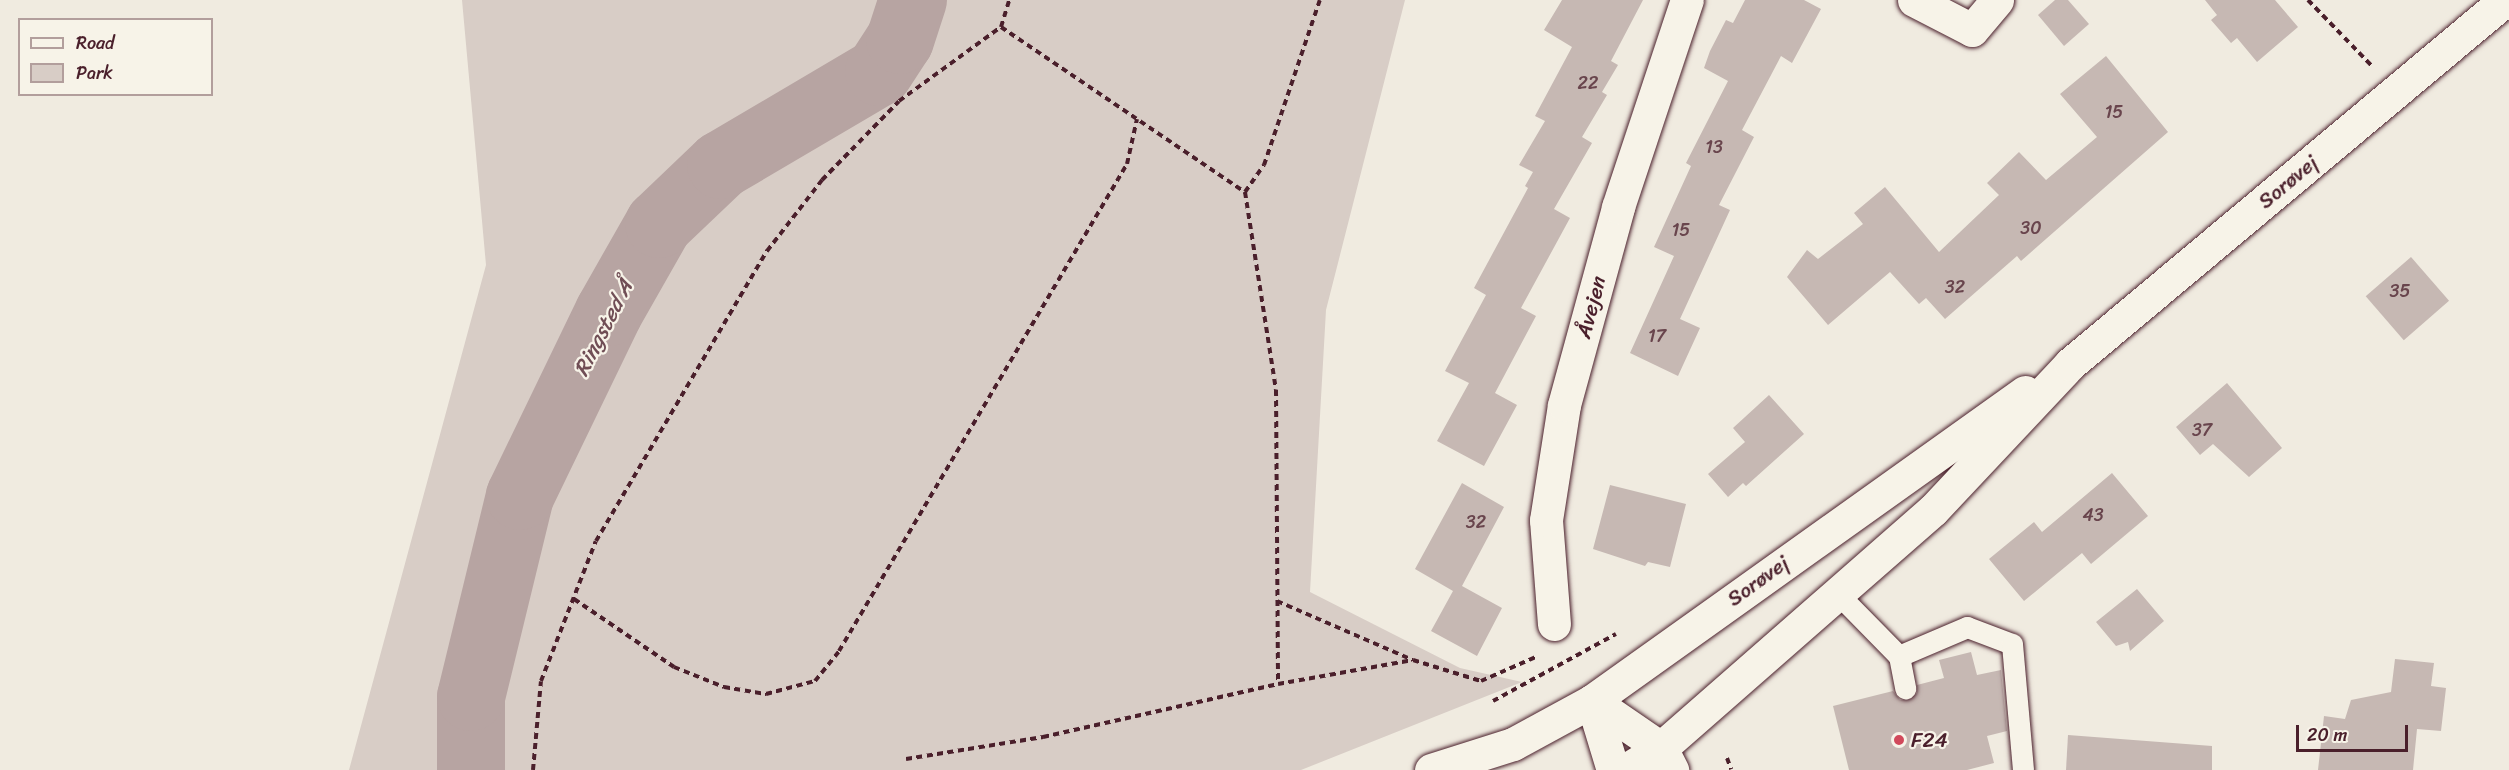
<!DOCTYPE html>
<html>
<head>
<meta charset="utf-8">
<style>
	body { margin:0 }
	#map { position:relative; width:2509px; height:770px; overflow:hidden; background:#f0ebe0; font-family:Sriracha,sans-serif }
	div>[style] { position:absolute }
	.green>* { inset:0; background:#d8cdc6 }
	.river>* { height:68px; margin:-34px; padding:0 34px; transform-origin:34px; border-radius:34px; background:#b7a4a2 }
	.building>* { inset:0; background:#c6b8b3; transform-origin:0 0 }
	.path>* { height:4px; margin-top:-2px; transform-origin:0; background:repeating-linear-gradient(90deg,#4a1f2b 0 6px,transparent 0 10.5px) }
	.roads { filter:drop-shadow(0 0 2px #4a1f2b) drop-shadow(0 0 2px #4a1f2b) }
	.lane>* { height:21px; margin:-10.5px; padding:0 10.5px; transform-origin:10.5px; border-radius:10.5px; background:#f7f3e8 }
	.street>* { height:33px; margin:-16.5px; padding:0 16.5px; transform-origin:16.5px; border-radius:16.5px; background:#f7f3e8 }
	.secondary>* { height:33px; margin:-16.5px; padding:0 16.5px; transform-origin:16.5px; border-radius:16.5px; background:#f7f3e8 }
	.dots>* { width:16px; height:16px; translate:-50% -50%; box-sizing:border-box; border:3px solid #f7f3e8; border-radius:50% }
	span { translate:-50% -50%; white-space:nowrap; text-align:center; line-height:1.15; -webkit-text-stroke:4.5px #f7f3e8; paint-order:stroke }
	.number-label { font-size:18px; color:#69454d }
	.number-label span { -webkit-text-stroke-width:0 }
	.street-label { font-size:21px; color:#4a1f2b }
	.poi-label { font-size:21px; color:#4a1f2b }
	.left { translate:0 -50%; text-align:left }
	.water-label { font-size:22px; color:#704e55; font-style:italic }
	.legend { position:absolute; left:18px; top:18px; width:195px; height:78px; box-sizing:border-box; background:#f7f3e8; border:2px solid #b29e9c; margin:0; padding:8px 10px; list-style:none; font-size:18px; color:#4a1f2b }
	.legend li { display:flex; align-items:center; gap:12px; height:30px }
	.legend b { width:30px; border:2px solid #b29e9c }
	.scale { position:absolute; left:2296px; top:725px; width:112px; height:27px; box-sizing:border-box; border:3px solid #4a1f2b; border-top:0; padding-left:8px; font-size:18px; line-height:21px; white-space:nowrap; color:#4a1f2b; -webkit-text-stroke:4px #f7f3e8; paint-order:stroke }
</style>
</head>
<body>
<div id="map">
	<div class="green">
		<i style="clip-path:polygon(462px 0,1405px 0,1326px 310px,1310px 592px,1460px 668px,1522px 682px,1301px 770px,349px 770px,486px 265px)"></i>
	</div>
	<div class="river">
		<i style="left:471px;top:770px;width:73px;rotate:-90deg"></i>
		<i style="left:471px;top:697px;width:207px;rotate:-76.3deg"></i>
		<i style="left:520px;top:496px;width:204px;rotate:-64.2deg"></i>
		<i style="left:609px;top:312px;width:101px;rotate:-60.4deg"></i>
		<i style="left:659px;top:224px;width:86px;rotate:-43.6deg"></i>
		<i style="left:721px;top:165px;width:183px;rotate:-30.5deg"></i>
		<i style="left:879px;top:72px;width:38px;rotate:-57deg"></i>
		<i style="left:900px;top:40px;width:42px;rotate:-72deg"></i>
	</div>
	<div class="building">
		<i style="clip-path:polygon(1562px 0,1643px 0,1611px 61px,1618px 65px,1602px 92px,1607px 95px,1582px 137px,1592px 143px,1554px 209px,1570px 218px,1521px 308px,1536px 316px,1495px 393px,1517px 405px,1484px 466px,1437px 441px,1469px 383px,1445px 371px,1486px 295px,1474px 288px,1528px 188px,1525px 186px,1533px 172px,1519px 165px,1545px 121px,1535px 116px,1572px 47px,1544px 30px)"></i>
		<i style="clip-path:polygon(1745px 0,1804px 0,1821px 9px,1792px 63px,1781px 56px,1742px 130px,1754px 137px,1719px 205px,1730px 210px,1680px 319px,1700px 328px,1678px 376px,1630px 353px,1674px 256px,1654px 247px,1691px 166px,1686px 163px,1728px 81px,1704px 68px,1710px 51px,1726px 20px,1733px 23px)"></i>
		<i style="clip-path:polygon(2055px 0,2068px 0,2089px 24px,2064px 46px,2038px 15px)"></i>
		<i style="clip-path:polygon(2205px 0,2275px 0,2298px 27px,2257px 62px,2237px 38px,2231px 43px,2211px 20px,2217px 15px)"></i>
		<i style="clip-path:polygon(2106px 56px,2168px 132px,2021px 261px,2017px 256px,1945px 319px,1926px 298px,1919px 304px,1890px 272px,1828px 325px,1787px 277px,1807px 250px,1818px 259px,1863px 224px,1854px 213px,1885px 187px,1939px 252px,1999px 195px,1987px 183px,2019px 152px,2046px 180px,2097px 137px,2060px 94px)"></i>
		<i style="left:2411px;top:257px;width:58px;height:60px;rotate:49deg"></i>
		<i style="clip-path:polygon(2227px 383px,2282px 448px,2249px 477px,2213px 444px,2200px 455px,2176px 427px)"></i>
		<i style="clip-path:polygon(1769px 395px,1804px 434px,1746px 486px,1743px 483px,1728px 497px,1708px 474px,1745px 442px,1733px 428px)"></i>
		<i style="clip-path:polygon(2112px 473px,2148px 516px,2091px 564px,2082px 553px,2024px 601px,1989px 559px,2034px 522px,2042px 532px)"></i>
		<i style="clip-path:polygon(1462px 483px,1504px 507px,1462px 586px,1502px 608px,1477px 656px,1431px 631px,1453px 591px,1415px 569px)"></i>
		<i style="clip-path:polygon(1610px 485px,1686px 504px,1670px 567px,1648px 562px,1645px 566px,1593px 549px)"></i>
		<i style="clip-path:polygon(2137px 589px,2164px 621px,2130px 651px,2128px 642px,2116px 646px,2096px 622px)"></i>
		<i style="clip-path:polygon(1971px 652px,1977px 675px,2001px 670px,2007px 731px,1987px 736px,1994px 763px,1967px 770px,1849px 770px,1833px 706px,1893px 691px,1900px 700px,1908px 700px,1917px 693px,1917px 685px,1944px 678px,1939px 660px)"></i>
		<i style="clip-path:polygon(2395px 659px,2434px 663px,2431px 686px,2446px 688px,2441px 731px,2417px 729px,2413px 770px,2318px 770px,2324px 716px,2345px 719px,2351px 700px,2391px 692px)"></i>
		<i style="clip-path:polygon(2068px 735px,2212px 746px,2212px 770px,2066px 770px)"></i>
	</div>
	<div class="path">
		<i style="left:2308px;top:0;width:92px;rotate:45.9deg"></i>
		<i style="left:1001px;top:27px;width:295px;rotate:34.1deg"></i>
		<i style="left:1245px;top:192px;width:200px;rotate:81.1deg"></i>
		<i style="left:1276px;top:390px;width:294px;rotate:89.6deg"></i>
		<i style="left:1245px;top:192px;width:33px;rotate:-55deg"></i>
		<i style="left:1264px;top:165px;width:174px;rotate:-71.3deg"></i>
		<i style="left:574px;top:599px;width:121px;rotate:34.2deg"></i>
		<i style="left:674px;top:667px;width:54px;rotate:21.8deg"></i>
		<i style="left:724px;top:687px;width:43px;rotate:9.5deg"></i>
		<i style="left:766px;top:694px;width:51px;rotate:-14.9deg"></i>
		<i style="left:815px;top:681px;width:38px;rotate:-51deg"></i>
		<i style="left:839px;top:651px;width:566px;rotate:-59.4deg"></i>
		<i style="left:1127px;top:164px;width:46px;rotate:-77.5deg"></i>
		<i style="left:1277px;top:601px;width:148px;rotate:23.5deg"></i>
		<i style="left:1413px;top:660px;width:71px;rotate:17.2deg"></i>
		<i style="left:1481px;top:681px;width:62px;rotate:-23.7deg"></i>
		<i style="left:1493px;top:701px;width:140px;rotate:-28.6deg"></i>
		<i style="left:1727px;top:758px;width:12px;rotate:70deg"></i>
		<i style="left:906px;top:759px;width:139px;rotate:-9.1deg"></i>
		<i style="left:1043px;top:737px;width:241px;rotate:-12.7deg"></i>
		<i style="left:1278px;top:684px;width:137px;rotate:-10.1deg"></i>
		<i style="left:533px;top:770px;width:89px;rotate:-84.9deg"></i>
		<i style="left:541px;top:681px;width:150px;rotate:-68.6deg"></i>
		<i style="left:596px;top:541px;width:337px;rotate:-59.5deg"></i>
		<i style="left:767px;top:251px;width:90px;rotate:-52.2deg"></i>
		<i style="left:822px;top:180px;width:110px;rotate:-45.7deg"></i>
		<i style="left:899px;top:101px;width:126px;rotate:-36deg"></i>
		<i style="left:1001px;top:27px;width:28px;rotate:-73deg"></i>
	</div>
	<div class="roads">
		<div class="lane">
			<i style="left:1837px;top:593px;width:88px;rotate:45.5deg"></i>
			<i style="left:1899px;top:656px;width:74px;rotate:-23.1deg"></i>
			<i style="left:1967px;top:627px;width:48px;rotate:20.7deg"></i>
			<i style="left:2012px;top:644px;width:126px;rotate:85deg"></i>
			<i style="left:1899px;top:656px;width:33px;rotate:79deg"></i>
		</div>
		<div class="street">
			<i style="left:1914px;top:0;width:65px;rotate:27.3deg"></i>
			<i style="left:1972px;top:30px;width:39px;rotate:-50deg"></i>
			<i style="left:1554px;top:624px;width:104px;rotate:-94.4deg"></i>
			<i style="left:1546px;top:520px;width:116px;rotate:-81.1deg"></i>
			<i style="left:1564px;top:405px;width:205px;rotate:-74.7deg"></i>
			<i style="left:1618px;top:207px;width:218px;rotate:-71.6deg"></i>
		</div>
		<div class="secondary">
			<i style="left:1592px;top:701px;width:83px;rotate:34.3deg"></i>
			<i style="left:1661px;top:748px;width:25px;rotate:63deg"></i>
			<i style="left:1592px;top:701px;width:72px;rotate:73.1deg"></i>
			<i style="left:1431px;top:770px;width:86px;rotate:-17.6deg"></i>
			<i style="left:1513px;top:744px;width:90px;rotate:-28.6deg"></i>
			<i style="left:1592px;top:701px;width:532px;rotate:-35.51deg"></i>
			<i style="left:1626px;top:770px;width:41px;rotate:-32.2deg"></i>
			<i style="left:1661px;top:748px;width:361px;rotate:-41.2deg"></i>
			<i style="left:1933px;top:510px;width:200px;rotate:-46.8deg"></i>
			<i style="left:2070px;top:364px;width:567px;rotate:-39.92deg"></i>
		</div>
	</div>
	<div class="dots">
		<i style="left:1899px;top:740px;background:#d1495b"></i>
	</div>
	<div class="number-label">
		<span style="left:1588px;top:83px">22</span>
		<span style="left:2114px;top:112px">15</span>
		<span style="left:1714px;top:147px">13</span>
		<span style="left:2031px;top:228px">30</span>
		<span style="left:1681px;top:230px">15</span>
		<span style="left:1955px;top:287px">32</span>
		<span style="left:2400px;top:291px">35</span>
		<span style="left:1657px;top:336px">17</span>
		<span style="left:2202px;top:430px">37</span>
		<span style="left:2093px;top:515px">43</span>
		<span style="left:1476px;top:522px">32</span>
	</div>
	<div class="street-label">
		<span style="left:2288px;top:182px;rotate:-40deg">Sorøvej</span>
		<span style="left:1591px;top:307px;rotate:-75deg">Åvejen</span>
		<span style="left:1758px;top:581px;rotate:-36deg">Sorøvej</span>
	</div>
	<div class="poi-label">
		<span class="left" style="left:1911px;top:740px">F24</span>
	</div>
	<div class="water-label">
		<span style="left:603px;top:328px;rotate:-63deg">Ringsted Å</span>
	</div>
	<ul class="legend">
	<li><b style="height:8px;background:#f7f3e8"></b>Road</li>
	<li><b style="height:16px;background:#d8cdc6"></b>Park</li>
	</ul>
	<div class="scale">20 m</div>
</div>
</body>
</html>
